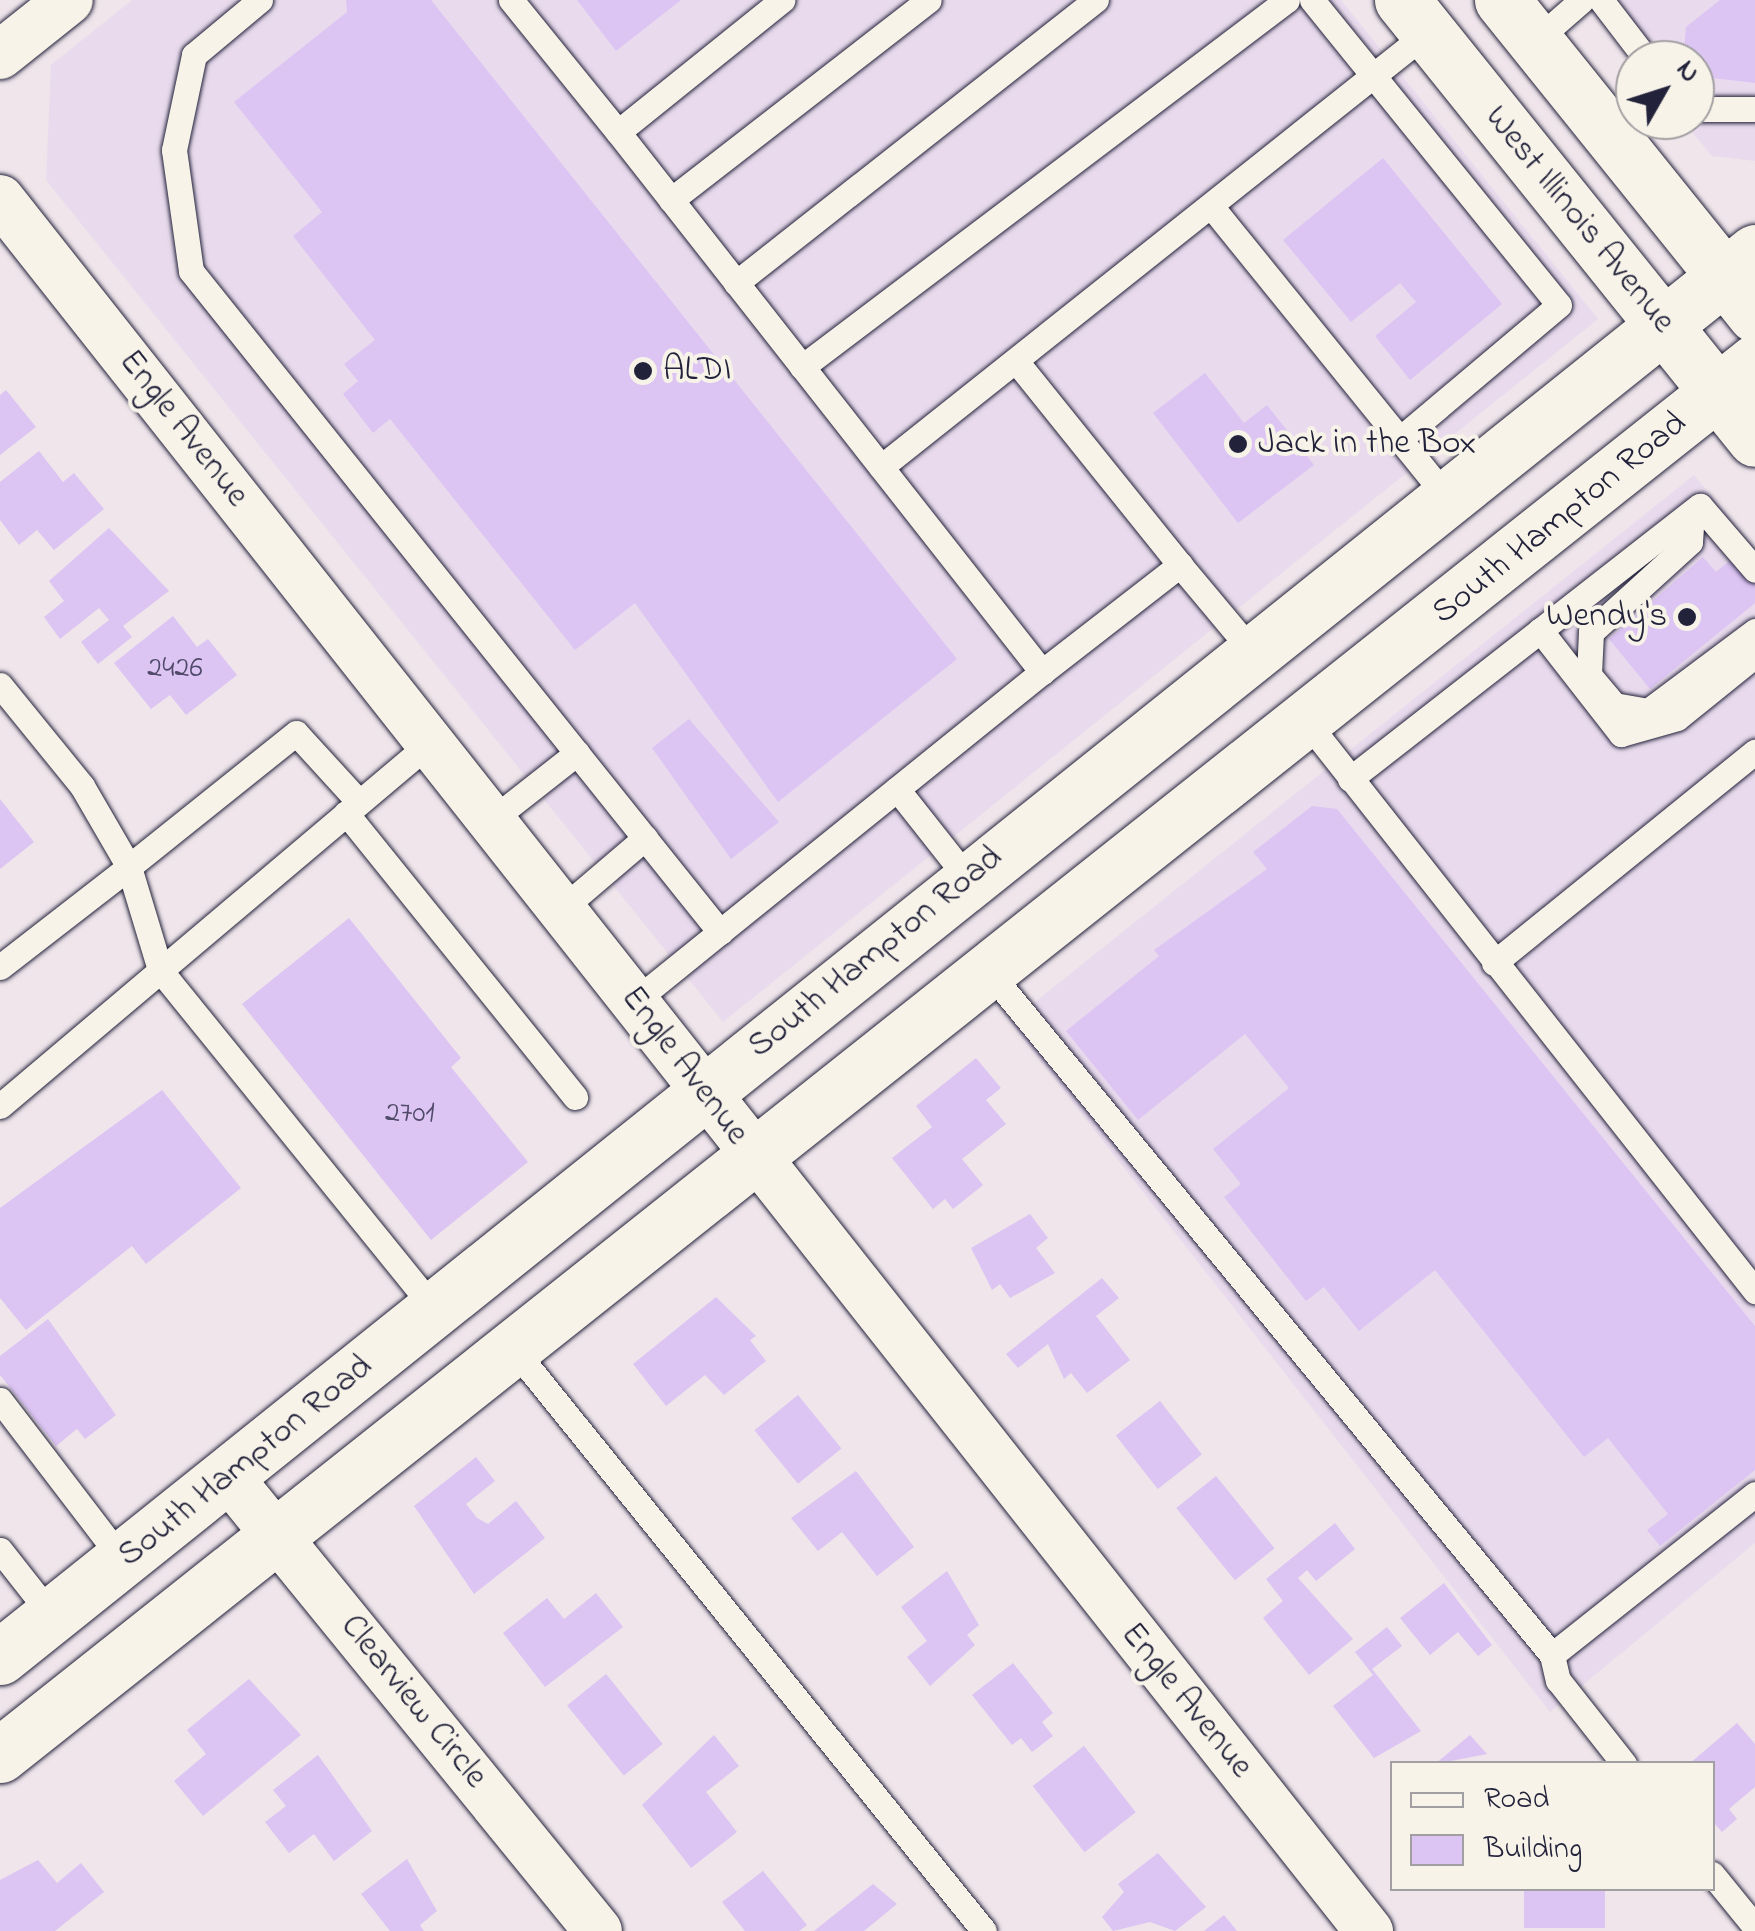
<!DOCTYPE html>
<html>
<head>
<meta charset="utf-8">
<style>
	body { margin:0 }
	#map { position:relative; width:1755px; height:1931px; overflow:hidden; background:#efe5eb; font-family:"Indie Flower",sans-serif }
	div>[style] { position:absolute }
	.built>* { inset:0; background:#e9dbed }
	.building>* { inset:0; background:#dcc4f3; transform-origin:0 0 }
	.roads { filter:drop-shadow(0 0 2px #22223b) drop-shadow(0 0 2px #22223b) }
	.service>* { height:25px; margin:-12.5px; padding:0 12.5px; transform-origin:12.5px; border-radius:12.5px; background:#f7f3e8 }
	.minor>* { height:48px; margin:-24px; padding:0 24px; transform-origin:24px; border-radius:24px; background:#f7f3e8 }
	.secondary>* { height:55px; margin:-27.5px; padding:0 27.5px; transform-origin:27.5px; border-radius:27.5px; background:#f7f3e8 }
	.dots>* { width:28px; height:28px; translate:-50% -50%; box-sizing:border-box; border:5px solid #f7f3e8; border-radius:50% }
	span { translate:-50% -50%; white-space:nowrap; text-align:center; line-height:1.15; -webkit-text-stroke:8px #f7f3e8; paint-order:stroke }
	.number-label { font-size:30px; color:#504a69 }
	.number-label span { -webkit-text-stroke-width:0 }
	.street-label { font-size:35px; color:#22223b }
	.poi-label { font-size:35px; color:#22223b }
	.left { translate:0 -50%; text-align:left }
	.right { translate:-100% -50%; text-align:right }
	.legend { position:absolute; left:1390px; top:1761px; width:325px; height:130px; box-sizing:border-box; background:#f7f3e8; border:2px solid #a29fa3; margin:0; padding:12px 18px; list-style:none; font-size:30px; color:#22223b }
	.legend li { display:flex; align-items:center; gap:20px; height:50px }
	.legend b { width:50px; border:2px solid #a29fa3 }
	.north { position:absolute; left:1615px; top:40px; width:100px; height:100px; box-sizing:border-box; background:#f7f3e8; border:2px solid #a29fa3; border-radius:50%; rotate:51deg; font-size:28px; font-weight:700; line-height:40px; text-align:center; color:#22223b }
	.north::after { content:''; display:block; margin:auto; width:35px; height:45px; background:#22223b; clip-path:polygon(50% 0,100% 100%,50% 72%,0 100%) }
</style>
</head>
<body>
<div id="map">
	<div class="built">
		<i style="clip-path:polygon(132px 0,1341px 0,1598px 319px,723px 1022px,46px 180px,51px 65px)"></i>
		<i style="clip-path:polygon(1583px 0,1755px 0,1755px 161px,1712px 156px,1682px 120px,1695px 120px,1695px 60px,1635px 63px)"></i>
		<i style="clip-path:polygon(1694px 475px,1755px 549px,1755px 1543px,1550px 1712px,1010px 1022px)"></i>
	</div>
	<div class="building">
		<i style="clip-path:polygon(346px 0,431px 0,957px 659px,778px 802px,635px 603px,575px 650px,390px 419px,373px 433px,343px 394px,358px 381px,344px 364px,375px 340px,293px 236px,322px 212px,234px 102px,347px 12px)"></i>
		<i style="clip-path:polygon(577px 0,681px 0,616px 51px)"></i>
		<i style="clip-path:polygon(1720px 0,1755px 0,1755px 83px,1695px 76px,1695px 60px,1683px 60px,1686px 27px)"></i>
		<i style="clip-path:polygon(1383px 158px,1502px 304px,1410px 380px,1375px 336px,1416px 302px,1400px 283px,1351px 322px,1283px 240px)"></i>
		<i style="clip-path:polygon(1205px 373px,1244px 423px,1267px 405px,1314px 465px,1238px 523px,1153px 413px)"></i>
		<i style="clip-path:polygon(6px 390px,36px 427px,0 455px,0 395px)"></i>
		<i style="clip-path:polygon(39px 451px,63px 482px,74px 473px,104px 509px,54px 550px,37px 530px,19px 545px,0 520px,0 482px)"></i>
		<i style="clip-path:polygon(109px 528px,169px 591px,123px 626px,132px 637px,98px 664px,81px 642px,109px 620px,99px 608px,60px 639px,44px 617px,64px 601px,49px 581px)"></i>
		<i style="clip-path:polygon(1738px 554px,1755px 575px,1755px 603px,1650px 689px,1609px 639px,1703px 557px,1716px 572px)"></i>
		<i style="clip-path:polygon(173px 616px,197px 647px,208px 639px,237px 675px,186px 715px,170px 695px,151px 709px,114px 663px)"></i>
		<i style="clip-path:polygon(689px 719px,779px 822px,731px 859px,652px 748px)"></i>
		<i style="clip-path:polygon(0 799px,34px 842px,0 869px)"></i>
		<i style="clip-path:polygon(1312px 806px,1337px 809px,1755px 1326px,1755px 1470px,1660px 1546px,1647px 1530px,1668px 1514px,1608px 1438px,1584px 1457px,1435px 1270px,1359px 1331px,1324px 1287px,1306px 1301px,1224px 1197px,1241px 1184px,1213px 1149px,1289px 1088px,1245px 1034px,1138px 1120px,1066px 1031px,1159px 956px,1154px 950px,1267px 869px,1253px 852px)"></i>
		<i style="clip-path:polygon(349px 918px,461px 1058px,451px 1067px,528px 1162px,431px 1240px,242px 1004px)"></i>
		<i style="clip-path:polygon(976px 1058px,1001px 1088px,986px 1100px,1006px 1124px,962px 1159px,983px 1185px,953px 1209px,945px 1199px,933px 1209px,892px 1158px,932px 1127px,916px 1106px)"></i>
		<i style="clip-path:polygon(162px 1090px,241px 1188px,146px 1264px,132px 1246px,26px 1330px,0 1298px,0 1208px)"></i>
		<i style="clip-path:polygon(1030px 1214px,1048px 1238px,1036px 1248px,1055px 1273px,1010px 1298px,1000px 1284px,992px 1290px,971px 1248px)"></i>
		<i style="clip-path:polygon(1102px 1278px,1119px 1298px,1096px 1316px,1130px 1360px,1087px 1393px,1071px 1373px,1064px 1379px,1048px 1344px,1018px 1368px,1006px 1354px)"></i>
		<i style="clip-path:polygon(716px 1297px,756px 1336px,750px 1340px,766px 1361px,724px 1395px,705px 1375px,666px 1406px,633px 1364px)"></i>
		<i style="clip-path:polygon(48px 1319px,116px 1415px,85px 1439px,77px 1429px,56px 1446px,0 1375px,0 1356px)"></i>
		<i style="left:798px;top:1395px;width:69px;height:56px;rotate:51deg"></i>
		<i style="left:1160px;top:1401px;width:68px;height:56px;rotate:52deg"></i>
		<i style="clip-path:polygon(476px 1457px,495px 1481px,466px 1504px,477px 1518px,488px 1524px,516px 1501px,545px 1538px,474px 1594px,414px 1506px)"></i>
		<i style="clip-path:polygon(856px 1471px,914px 1547px,877px 1576px,842px 1532px,818px 1551px,791px 1518px)"></i>
		<i style="left:1216px;top:1476px;width:93px;height:51px;rotate:51deg"></i>
		<i style="clip-path:polygon(1335px 1523px,1355px 1549px,1316px 1581px,1307px 1570px,1298px 1578px,1353px 1639px,1309px 1675px,1263px 1618px,1283px 1601px,1266px 1579px)"></i>
		<i style="clip-path:polygon(947px 1571px,979px 1625px,967px 1635px,975px 1645px,930px 1686px,907px 1657px,927px 1641px,901px 1607px)"></i>
		<i style="clip-path:polygon(1444px 1583px,1492px 1645px,1478px 1656px,1458px 1632px,1430px 1655px,1400px 1618px)"></i>
		<i style="clip-path:polygon(596px 1593px,623px 1627px,545px 1687px,503px 1633px,547px 1598px,564px 1619px)"></i>
		<i style="clip-path:polygon(1387px 1627px,1402px 1646px,1372px 1669px,1421px 1731px,1374px 1758px,1333px 1706px,1373px 1675px,1355px 1652px)"></i>
		<i style="clip-path:polygon(1013px 1663px,1053px 1713px,1042px 1722px,1053px 1736px,1032px 1752px,1021px 1738px,1012px 1745px,972px 1695px)"></i>
		<i style="left:606px;top:1674px;width:90px;height:50px;rotate:51deg"></i>
		<i style="clip-path:polygon(249px 1679px,301px 1735px,203px 1816px,174px 1781px,206px 1754px,187px 1730px)"></i>
		<i style="clip-path:polygon(1737px 1723px,1755px 1744px,1755px 1787px,1729px 1809px,1737px 1819px,1722px 1832px,1712px 1821px,1712px 1764px,1689px 1764px)"></i>
		<i style="clip-path:polygon(714px 1735px,739px 1766px,706px 1792px,737px 1832px,691px 1868px,642px 1805px)"></i>
		<i style="clip-path:polygon(1470px 1735px,1487px 1754px,1435px 1764px)"></i>
		<i style="left:1084px;top:1746px;width:84px;height:65px;rotate:52deg"></i>
		<i style="clip-path:polygon(318px 1755px,372px 1831px,334px 1861px,314px 1834px,289px 1853px,265px 1822px,286px 1806px,273px 1790px)"></i>
		<i style="clip-path:polygon(1158px 1853px,1206px 1907px,1175px 1931px,1150px 1922px,1113px 1931px,1102px 1917px,1124px 1892px,1118px 1884px)"></i>
		<i style="clip-path:polygon(407px 1859px,437px 1911px,420px 1925px,424px 1931px,390px 1931px,361px 1894px)"></i>
		<i style="clip-path:polygon(38px 1860px,57px 1883px,81px 1863px,104px 1892px,55px 1931px,0 1931px,0 1880px)"></i>
		<i style="clip-path:polygon(763px 1871px,807px 1925px,799px 1931px,745px 1931px,722px 1902px)"></i>
		<i style="clip-path:polygon(873px 1884px,897px 1904px,864px 1931px,814px 1931px)"></i>
		<i style="left:1524px;top:1888px;width:81px;height:40px"></i>
		<i style="clip-path:polygon(1224px 1915px,1237px 1931px,1204px 1931px)"></i>
	</div>
	<div class="roads">
		<div class="service">
			<i style="left:260px;top:0;width:86px;rotate:140.2deg"></i>
			<i style="left:194px;top:55px;width:97px;rotate:101.9deg"></i>
			<i style="left:174px;top:150px;width:122px;rotate:82deg"></i>
			<i style="left:191px;top:271px;width:847px;rotate:51.33deg"></i>
			<i style="left:720px;top:932px;width:108px;rotate:141deg"></i>
			<i style="left:511px;top:0;width:170px;rotate:51deg"></i>
			<i style="left:618px;top:132px;width:211px;rotate:-38.8deg"></i>
			<i style="left:1312px;top:0;width:392px;rotate:51deg"></i>
			<i style="left:1559px;top:305px;width:208px;rotate:139.9deg"></i>
			<i style="left:1601px;top:0;width:76px;rotate:52.5deg"></i>
			<i style="left:1535px;top:41px;width:62px;rotate:-41.1deg"></i>
			<i style="left:1695px;top:109px;width:60px"></i>
			<i style="left:1603px;top:126px;width:43px;rotate:-41.2deg"></i>
			<i style="left:618px;top:132px;width:687px;rotate:51.86deg"></i>
			<i style="left:1042px;top:672px;width:414px;rotate:141.1deg"></i>
			<i style="left:671px;top:200px;width:326px;rotate:-37.8deg"></i>
			<i style="left:1211px;top:206px;width:375px;rotate:51deg"></i>
			<i style="left:736px;top:283px;width:458px;rotate:-38.2deg"></i>
			<i style="left:1016px;top:361px;width:262px;rotate:51.2deg"></i>
			<i style="left:802px;top:367px;width:608px;rotate:-37.11deg"></i>
			<i style="left:881px;top:467px;width:699px;rotate:-38.49deg"></i>
			<i style="left:1692px;top:513px;width:29px;rotate:94deg"></i>
			<i style="left:1690px;top:542px;width:134px;rotate:137.7deg"></i>
			<i style="left:1591px;top:632px;width:43px;rotate:92.7deg"></i>
			<i style="left:1589px;top:675px;width:39px;rotate:50deg"></i>
			<i style="left:1614px;top:705px;width:35px;rotate:10deg"></i>
			<i style="left:1648px;top:711px;width:134px;rotate:-36.8deg"></i>
			<i style="left:1540px;top:630px;width:132px;rotate:52.1deg"></i>
			<i style="left:1621px;top:734px;width:58px;rotate:-15.9deg"></i>
			<i style="left:1677px;top:718px;width:100px;rotate:-38.9deg"></i>
			<i style="left:1042px;top:672px;width:175px;rotate:-37.8deg"></i>
			<i style="left:1180px;top:565px;width:112px;rotate:50.1deg"></i>
			<i style="left:0;top:685px;width:130px;rotate:50.9deg"></i>
			<i style="left:82px;top:786px;width:94px;rotate:59.9deg"></i>
			<i style="left:129px;top:867px;width:163px;rotate:142.2deg"></i>
			<i style="left:1306px;top:721px;width:726px;rotate:51.77deg"></i>
			<i style="left:1350px;top:779px;width:444px;rotate:-38deg"></i>
			<i style="left:1700px;top:506px;width:84px;rotate:49.3deg"></i>
			<i style="left:897px;top:789px;width:115px;rotate:51.7deg"></i>
			<i style="left:359px;top:802px;width:93px;rotate:-132.4deg"></i>
			<i style="left:296px;top:733px;width:214px;rotate:141.3deg"></i>
			<i style="left:129px;top:867px;width:108px;rotate:73.2deg"></i>
			<i style="left:160px;top:970px;width:437px;rotate:51deg"></i>
			<i style="left:346px;top:813px;width:365px;rotate:51.1deg"></i>
			<i style="left:493px;top:819px;width:107px;rotate:-38.2deg"></i>
			<i style="left:563px;top:908px;width:108px;rotate:-40.5deg"></i>
			<i style="left:1494px;top:963px;width:336px;rotate:-39deg"></i>
			<i style="left:990px;top:973px;width:884px;rotate:50.51deg"></i>
			<i style="left:1552px;top:1655px;width:259px;rotate:-38.4deg"></i>
			<i style="left:0;top:1106px;width:564px;rotate:-40.18deg"></i>
			<i style="left:516px;top:1352px;width:744px;rotate:51.05deg"></i>
			<i style="left:0;top:1400px;width:203px;rotate:52.6deg"></i>
			<i style="left:0;top:1550px;width:84px;rotate:51.8deg"></i>
			<i style="left:1552px;top:1655px;width:26px;rotate:77deg"></i>
			<i style="left:1558px;top:1680px;width:107px;rotate:51.8deg"></i>
			<i style="left:1712px;top:1874px;width:68px;rotate:50.9deg"></i>
		</div>
		<div class="minor">
			<i style="left:0;top:55px;width:88px;rotate:-38.6deg"></i>
			<i style="left:0;top:199px;width:2208px;rotate:51.68deg"></i>
			<i style="left:226px;top:1474px;width:589px;rotate:50.85deg"></i>
		</div>
		<div class="secondary">
			<i style="left:1402px;top:0;width:563px;rotate:51.2deg"></i>
			<i style="left:1502px;top:0;width:404px;rotate:51.2deg"></i>
			<i style="left:0;top:1657px;width:2248px;rotate:-38.68deg"></i>
			<i style="left:0;top:1755px;width:2241px;rotate:-38.44deg"></i>
		</div>
	</div>
	<div class="dots">
		<i style="left:643px;top:371px;background:#22223b"></i>
		<i style="left:1238px;top:444px;background:#22223b"></i>
		<i style="left:1687px;top:617px;background:#22223b"></i>
	</div>
	<div class="number-label">
		<span style="left:175px;top:669px">2426</span>
		<span style="left:410px;top:1114px">2701</span>
	</div>
	<div class="street-label">
		<span style="left:1579px;top:220px;rotate:51deg">West Illinois Avenue</span>
		<span style="left:183px;top:429px;rotate:52deg">Engle Avenue</span>
		<span style="left:1560px;top:519px;rotate:-39deg">South Hampton Road</span>
		<span style="left:876px;top:953px;rotate:-39deg">South Hampton Road</span>
		<span style="left:684px;top:1066px;rotate:53deg">Engle Avenue</span>
		<span style="left:246px;top:1462px;rotate:-39deg">South Hampton Road</span>
		<span style="left:1186px;top:1701px;rotate:51deg">Engle Avenue</span>
		<span style="left:413px;top:1702px;rotate:51deg">Clearview Circle</span>
	</div>
	<div class="poi-label">
		<span class="left" style="left:663px;top:371px">ALDI</span>
		<span class="left" style="left:1258px;top:444px">Jack in the Box</span>
		<span class="right" style="left:1667px;top:617px">Wendy's</span>
	</div>
	<ul class="legend">
	<li><b style="height:12px;background:#f7f3e8"></b>Road</li>
	<li><b style="height:28px;background:#dcc4f3"></b>Building</li>
	</ul>
	<div class="north">N</div>
</div>
</body>
</html>
